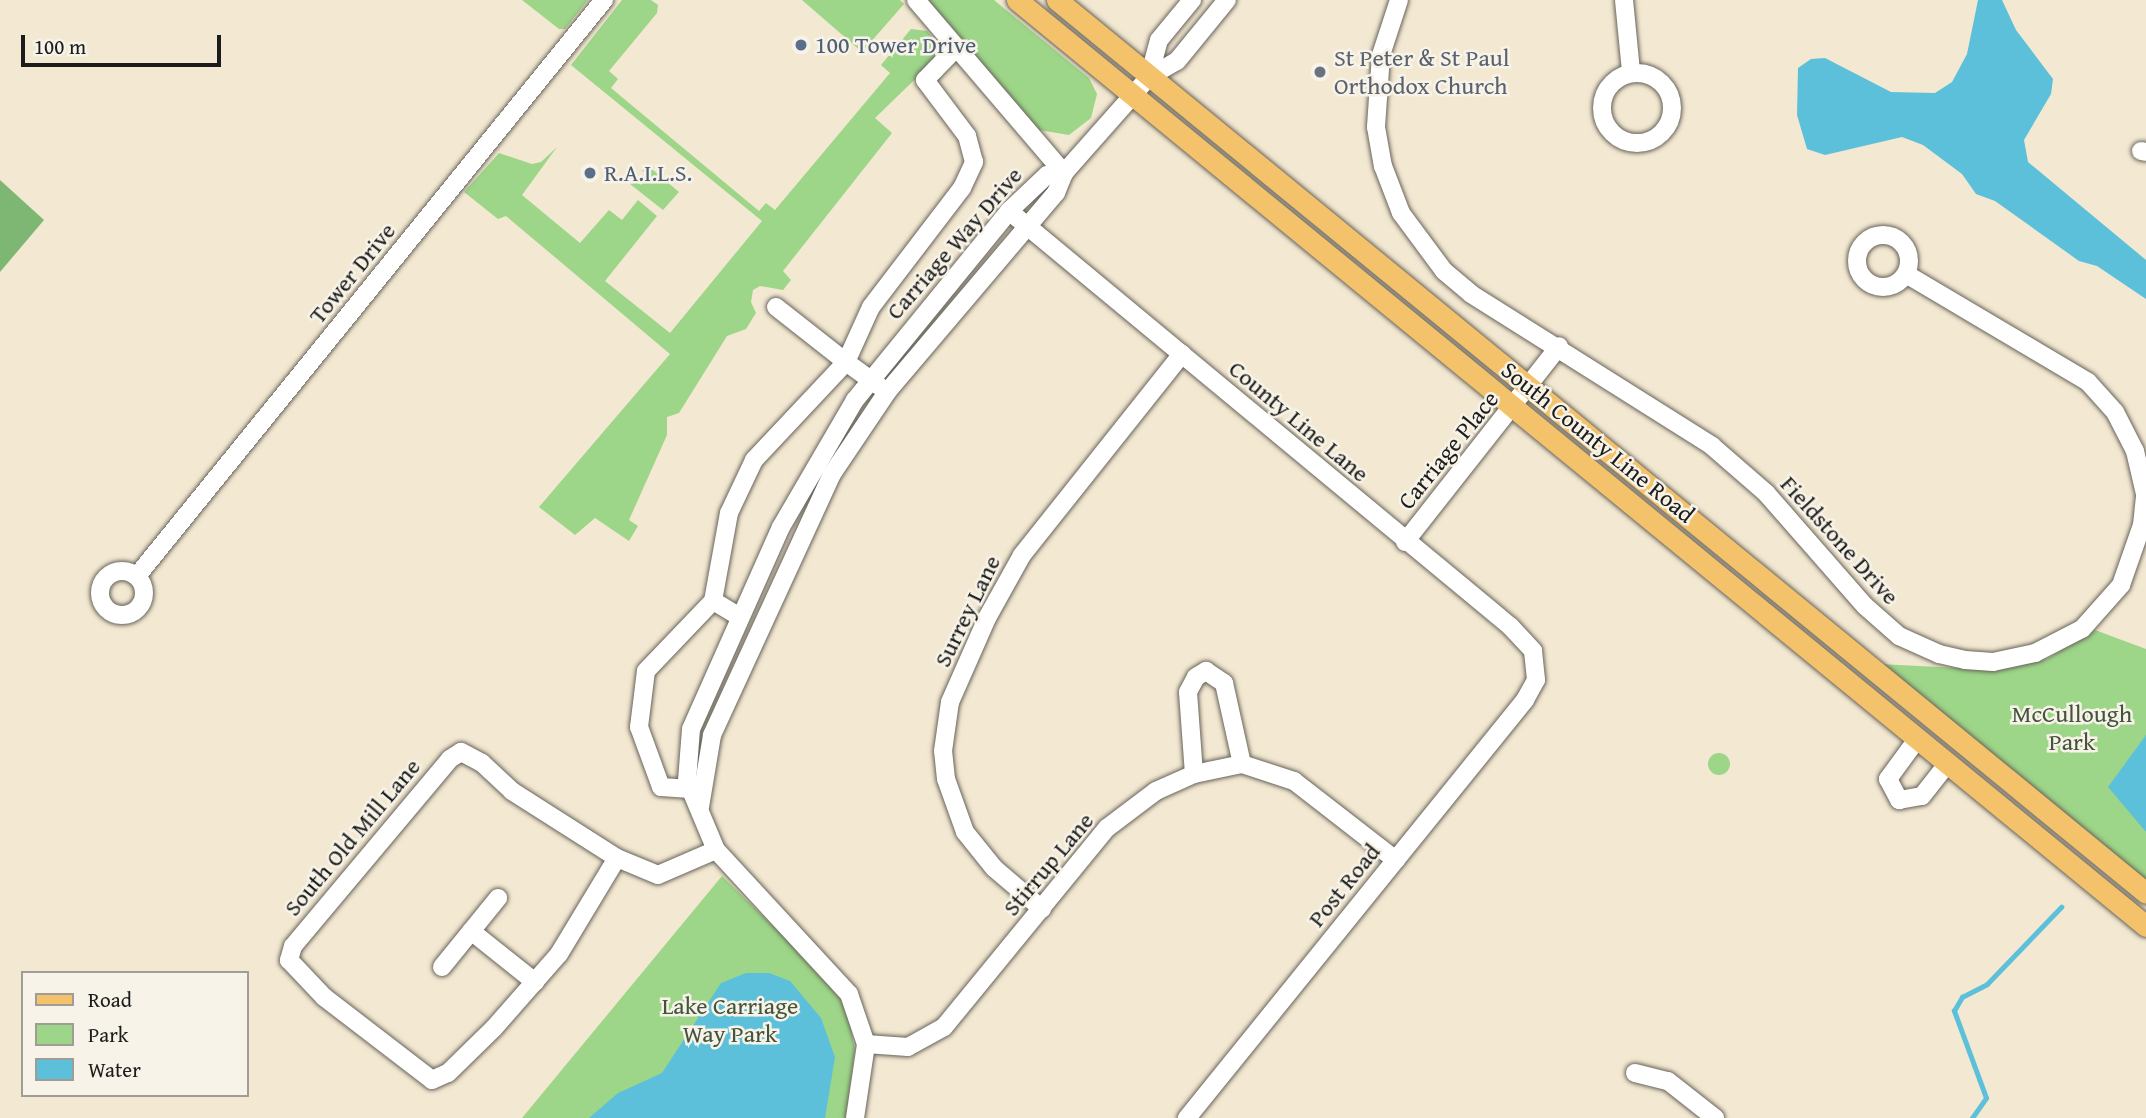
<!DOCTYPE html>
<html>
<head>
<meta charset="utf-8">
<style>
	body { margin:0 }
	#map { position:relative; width:2146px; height:1118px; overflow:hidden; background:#f3e8d1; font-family:"Gentium Book Plus",serif }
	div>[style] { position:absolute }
	.green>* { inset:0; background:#9dd688 }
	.round { border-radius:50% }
	.forest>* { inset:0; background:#7eb774 }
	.water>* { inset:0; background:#5cc0da }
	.stream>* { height:4.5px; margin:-2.25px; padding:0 2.25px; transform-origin:2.25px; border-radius:2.25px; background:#5cc0da }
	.roads { filter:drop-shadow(0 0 2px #67635b) drop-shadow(0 0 2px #67635b) }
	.minor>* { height:18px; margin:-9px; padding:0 9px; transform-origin:9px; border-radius:9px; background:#fff }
	.minor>.ring { margin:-9px; padding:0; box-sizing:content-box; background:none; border:18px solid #fff; border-radius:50% }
	.major>* { height:21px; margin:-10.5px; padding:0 10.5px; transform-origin:10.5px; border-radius:10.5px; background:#f4c26a }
	.dots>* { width:19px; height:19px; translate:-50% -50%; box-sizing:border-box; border:4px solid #f7f3e8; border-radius:50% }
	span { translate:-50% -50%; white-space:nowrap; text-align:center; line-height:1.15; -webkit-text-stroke:5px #f7f3e8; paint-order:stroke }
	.service-label { font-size:24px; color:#4e5e75 }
	.left { translate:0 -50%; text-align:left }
	.worship-label { font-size:24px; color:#5b616d }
	.street-label { font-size:24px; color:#1c1c1c }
	.park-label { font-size:24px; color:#43543c }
	.legend { position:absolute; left:21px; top:971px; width:228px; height:126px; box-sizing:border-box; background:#f7f3e8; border:2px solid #9f9d96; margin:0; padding:9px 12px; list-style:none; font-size:21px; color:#1c1c1c }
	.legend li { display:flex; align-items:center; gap:14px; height:35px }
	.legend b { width:35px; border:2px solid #9f9d96 }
	.scale { position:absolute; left:21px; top:35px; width:200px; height:32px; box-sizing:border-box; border:4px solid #1c1c1c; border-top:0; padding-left:9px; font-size:21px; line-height:24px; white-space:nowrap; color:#1c1c1c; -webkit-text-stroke:5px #f7f3e8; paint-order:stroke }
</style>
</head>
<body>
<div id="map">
	<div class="green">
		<i style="clip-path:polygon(522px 0,588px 0,565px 29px,559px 29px)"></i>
		<i style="clip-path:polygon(622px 0,651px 0,658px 5px,657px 13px,609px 71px,618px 79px,611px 88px,759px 211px,766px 203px,775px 210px,890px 73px,881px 65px,911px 29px,927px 31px,942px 48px,940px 55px,875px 118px,892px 133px,783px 271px,791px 280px,783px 290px,760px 286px,753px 290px,751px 302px,756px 313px,746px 329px,727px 336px,679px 413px,667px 417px,667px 435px,629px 520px,638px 526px,629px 541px,595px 518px,575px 535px,539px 507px,670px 354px,506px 216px,498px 219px,464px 192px,499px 153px,532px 164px,541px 162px,557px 147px,522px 195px,580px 243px,609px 210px,622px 220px,638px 200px,657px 216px,605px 281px,670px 333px,762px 221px,571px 65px)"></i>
		<i style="clip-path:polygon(802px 0,900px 0,904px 4px,862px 52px)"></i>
		<i style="clip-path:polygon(926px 0,994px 0,1089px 78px,1097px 94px,1091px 118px,1069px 135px,1039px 130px)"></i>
		<i style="clip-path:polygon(647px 165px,679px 192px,663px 210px,630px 184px,635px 180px,641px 185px,648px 175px,642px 170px)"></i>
		<i style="clip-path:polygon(2095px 630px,2146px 649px,2146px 882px,1879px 664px,1999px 670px,2047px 659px)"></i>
		<i class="round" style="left:1708px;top:753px;width:22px;height:22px"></i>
		<i style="clip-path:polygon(722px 876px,821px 973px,846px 1006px,855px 1049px,846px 1118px,522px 1118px)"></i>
	</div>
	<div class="forest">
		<i style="clip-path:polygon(0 180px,44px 220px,0 272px)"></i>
	</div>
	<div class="water">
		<i style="clip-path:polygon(1978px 0,2002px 0,2016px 30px,2053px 79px,2051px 94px,2024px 140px,2028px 162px,2146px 260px,2146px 299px,2097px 266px,2079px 261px,1995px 201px,1976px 194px,1962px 174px,1923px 145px,1902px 137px,1825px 155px,1807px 149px,1797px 115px,1798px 68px,1811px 59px,1825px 58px,1891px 92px,1935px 93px,1952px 82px,1967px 54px)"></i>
		<i style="clip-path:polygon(2146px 735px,2146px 832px,2108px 787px)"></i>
		<i style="clip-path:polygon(746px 973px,769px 973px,790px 981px,821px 1018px,835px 1057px,825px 1118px,589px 1118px,618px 1093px,662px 1073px,721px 983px)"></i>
	</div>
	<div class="stream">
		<i style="left:1972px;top:1118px;width:24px;rotate:-55deg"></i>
		<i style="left:1986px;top:1098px;width:93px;rotate:-110.2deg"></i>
		<i style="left:1954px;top:1011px;width:16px;rotate:-60deg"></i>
		<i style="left:1962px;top:997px;width:28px;rotate:-27deg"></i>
		<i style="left:1987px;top:984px;width:107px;rotate:-46.1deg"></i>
	</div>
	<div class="roads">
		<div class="minor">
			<i style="left:916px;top:0;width:228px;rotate:49.5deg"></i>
			<i style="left:1399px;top:0;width:58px;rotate:108.1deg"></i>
			<i style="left:1381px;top:55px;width:72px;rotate:94deg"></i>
			<i style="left:1376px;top:127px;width:40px;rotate:80deg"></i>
			<i style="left:1383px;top:166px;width:50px;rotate:69deg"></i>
			<i style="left:1401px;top:213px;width:72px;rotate:53.4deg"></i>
			<i style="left:1444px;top:271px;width:35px;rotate:40deg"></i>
			<i style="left:1471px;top:294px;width:285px;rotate:32.2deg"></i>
			<i style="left:1712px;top:446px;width:72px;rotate:41deg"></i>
			<i style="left:1766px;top:493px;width:150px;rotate:48.8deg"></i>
			<i style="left:1865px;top:606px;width:45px;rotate:41.4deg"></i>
			<i style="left:1899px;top:636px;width:44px;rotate:24.2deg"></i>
			<i style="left:1939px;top:654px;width:27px;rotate:13deg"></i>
			<i style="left:1965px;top:660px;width:28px;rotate:4deg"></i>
			<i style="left:1993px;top:662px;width:43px;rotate:-12.1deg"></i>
			<i style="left:2035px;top:653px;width:53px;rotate:-27.1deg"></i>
			<i style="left:2082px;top:629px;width:59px;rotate:-48.4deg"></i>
			<i style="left:2121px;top:585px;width:64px;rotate:-70.7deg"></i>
			<i style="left:2142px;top:525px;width:31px;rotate:-84deg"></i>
			<i style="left:2145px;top:494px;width:44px;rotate:-103.1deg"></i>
			<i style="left:2135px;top:451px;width:44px;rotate:-117.1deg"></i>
			<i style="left:2115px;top:412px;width:40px;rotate:-132deg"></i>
			<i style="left:2088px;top:382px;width:212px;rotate:-149.3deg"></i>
			<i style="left:1624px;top:0;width:72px;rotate:84.4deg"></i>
			<i class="ring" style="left:1602px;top:73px;width:52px;height:52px"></i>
			<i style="left:1149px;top:77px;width:38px;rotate:-75deg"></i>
			<i style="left:1159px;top:40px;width:52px;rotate:-50.5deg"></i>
			<i style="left:2141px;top:151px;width:5px;rotate:11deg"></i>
			<i style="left:1064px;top:173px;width:128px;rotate:-48.5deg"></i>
			<i style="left:1149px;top:77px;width:32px;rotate:-30deg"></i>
			<i style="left:1177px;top:61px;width:79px;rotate:-50.7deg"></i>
			<i style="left:1009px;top:211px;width:651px;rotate:39.64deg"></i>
			<i style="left:1510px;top:626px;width:34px;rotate:47deg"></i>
			<i style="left:1533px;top:651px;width:29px;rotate:84deg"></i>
			<i style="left:1536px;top:680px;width:23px;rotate:119deg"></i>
			<i style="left:1525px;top:700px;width:538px;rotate:128.96deg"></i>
			<i class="ring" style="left:1857px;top:235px;width:34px;height:34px"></i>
			<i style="left:879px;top:386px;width:41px;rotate:-144deg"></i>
			<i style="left:846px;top:362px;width:60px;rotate:-65.6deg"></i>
			<i style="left:871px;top:307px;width:150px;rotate:-52.6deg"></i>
			<i style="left:962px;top:188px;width:29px;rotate:-65deg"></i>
			<i style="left:974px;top:162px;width:27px;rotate:-105deg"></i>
			<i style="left:967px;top:136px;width:70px;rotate:-126.9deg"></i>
			<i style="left:925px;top:80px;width:45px;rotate:-45.9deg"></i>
			<i style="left:1405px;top:542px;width:249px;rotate:-51.8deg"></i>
			<i class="ring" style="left:100px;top:571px;width:26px;height:26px"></i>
			<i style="left:137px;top:576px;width:742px;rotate:-50.97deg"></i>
			<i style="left:740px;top:617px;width:31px;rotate:-149deg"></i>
			<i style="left:713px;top:601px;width:89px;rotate:-79.7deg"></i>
			<i style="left:729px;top:513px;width:59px;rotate:-64.7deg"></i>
			<i style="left:754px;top:460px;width:134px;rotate:-46.8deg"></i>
			<i style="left:846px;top:362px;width:89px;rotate:-141.8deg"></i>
			<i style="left:1918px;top:738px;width:51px;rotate:126.2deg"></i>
			<i style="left:1888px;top:779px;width:24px;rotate:62deg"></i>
			<i style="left:1899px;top:800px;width:23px;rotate:-10deg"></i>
			<i style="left:1922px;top:796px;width:42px;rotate:-51.8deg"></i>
			<i style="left:1194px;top:774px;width:82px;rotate:-94.2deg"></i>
			<i style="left:1188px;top:692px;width:17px;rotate:-62deg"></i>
			<i style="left:1196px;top:677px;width:12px;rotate:-31deg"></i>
			<i style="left:1206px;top:671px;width:22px;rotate:34deg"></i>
			<i style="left:1224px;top:683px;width:83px;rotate:77.5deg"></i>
			<i style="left:690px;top:789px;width:29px;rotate:-176deg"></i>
			<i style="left:661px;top:787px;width:64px;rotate:-110.1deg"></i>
			<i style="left:639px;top:727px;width:56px;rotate:-82.9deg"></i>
			<i style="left:646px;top:671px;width:97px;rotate:-46.3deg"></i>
			<i style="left:700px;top:807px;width:73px;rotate:-80.5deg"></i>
			<i style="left:712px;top:735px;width:287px;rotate:-65.3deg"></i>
			<i style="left:832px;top:474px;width:99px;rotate:-56.1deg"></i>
			<i style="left:887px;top:392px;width:261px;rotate:-49.7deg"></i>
			<i style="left:1056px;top:193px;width:22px;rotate:-68deg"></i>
			<i style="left:617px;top:858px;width:125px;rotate:-147.5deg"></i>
			<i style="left:512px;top:791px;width:41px;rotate:-137deg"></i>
			<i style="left:482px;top:763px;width:24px;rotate:-152deg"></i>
			<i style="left:461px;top:752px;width:13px;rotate:148deg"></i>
			<i style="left:450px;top:759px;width:244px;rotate:130deg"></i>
			<i style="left:293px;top:946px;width:15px;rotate:106deg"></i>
			<i style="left:289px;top:960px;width:51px;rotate:46.6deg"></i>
			<i style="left:324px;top:997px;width:136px;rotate:37.5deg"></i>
			<i style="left:432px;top:1080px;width:17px;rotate:-24deg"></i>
			<i style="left:448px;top:1073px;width:64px;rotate:-44.4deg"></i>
			<i style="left:494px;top:1028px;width:98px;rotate:-48.7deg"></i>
			<i style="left:559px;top:954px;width:112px;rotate:-58.9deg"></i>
			<i style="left:617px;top:858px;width:44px;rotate:22.5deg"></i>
			<i style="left:658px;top:875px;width:63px;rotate:-23.3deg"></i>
			<i style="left:1042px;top:909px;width:63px;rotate:-139.5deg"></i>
			<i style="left:994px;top:868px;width:46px;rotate:-128.9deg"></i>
			<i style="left:965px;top:832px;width:56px;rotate:-109.7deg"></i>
			<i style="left:946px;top:779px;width:28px;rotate:-96deg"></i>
			<i style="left:943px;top:751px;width:49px;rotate:-81.9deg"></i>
			<i style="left:950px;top:702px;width:92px;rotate:-66.2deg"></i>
			<i style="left:987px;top:618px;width:72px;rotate:-60.9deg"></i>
			<i style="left:1022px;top:555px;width:257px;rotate:-51.5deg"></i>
			<i style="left:471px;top:931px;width:82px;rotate:38.6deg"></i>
			<i style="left:442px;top:967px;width:89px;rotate:-50.9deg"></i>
			<i style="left:866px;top:1044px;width:42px;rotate:4.1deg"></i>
			<i style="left:908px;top:1047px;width:41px;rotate:-29.1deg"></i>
			<i style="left:944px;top:1027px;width:257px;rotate:-50.7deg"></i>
			<i style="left:1107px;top:828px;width:61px;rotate:-37.1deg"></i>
			<i style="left:1156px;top:791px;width:42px;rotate:-24.1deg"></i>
			<i style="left:1194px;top:774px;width:49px;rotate:-11.8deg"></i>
			<i style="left:1242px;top:764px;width:55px;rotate:18.1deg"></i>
			<i style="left:1294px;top:781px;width:129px;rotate:37.8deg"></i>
			<i style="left:1635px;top:1073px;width:34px;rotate:14deg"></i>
			<i style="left:1668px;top:1081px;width:60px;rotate:38.2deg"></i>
			<i style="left:855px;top:1118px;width:75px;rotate:-81.5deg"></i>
			<i style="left:866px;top:1044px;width:53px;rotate:-108.8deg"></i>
			<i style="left:849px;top:994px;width:196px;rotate:-132.7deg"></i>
			<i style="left:716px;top:850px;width:75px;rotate:-112.8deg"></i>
			<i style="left:687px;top:781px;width:52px;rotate:-85.6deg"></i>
			<i style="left:691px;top:729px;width:221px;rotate:-66deg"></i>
			<i style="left:781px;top:527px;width:147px;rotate:-59.8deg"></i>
			<i style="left:855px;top:400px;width:244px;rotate:-50.8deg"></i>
			<i style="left:1009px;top:211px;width:52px;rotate:-43.5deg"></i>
			<i style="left:1047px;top:175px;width:17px;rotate:-7deg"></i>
		</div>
		<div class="major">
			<i style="left:1017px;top:0;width:1460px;rotate:39.36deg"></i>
			<i style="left:1057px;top:0;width:1408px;rotate:39.35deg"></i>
		</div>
	</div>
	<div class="dots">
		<i style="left:801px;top:45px;background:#5c6f8a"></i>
		<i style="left:1320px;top:72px;background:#6b7280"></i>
		<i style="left:590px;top:173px;background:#5c6f8a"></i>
	</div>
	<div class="service-label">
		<span class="left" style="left:815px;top:45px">100 Tower Drive</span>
		<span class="left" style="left:604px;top:173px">R.A.I.L.S.</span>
	</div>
	<div class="worship-label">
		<span class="left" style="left:1334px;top:72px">St Peter &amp; St Paul<br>Orthodox Church</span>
	</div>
	<div class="street-label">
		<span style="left:954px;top:243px;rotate:-49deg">Carriage Way Drive</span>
		<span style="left:352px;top:273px;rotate:-51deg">Tower Drive</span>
		<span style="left:1299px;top:421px;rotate:40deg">County Line Lane</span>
		<span style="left:1598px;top:442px;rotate:39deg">South County Line Road</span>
		<span style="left:1448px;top:450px;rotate:-51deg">Carriage Place</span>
		<span style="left:1840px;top:540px;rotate:48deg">Fieldstone Drive</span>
		<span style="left:967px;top:611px;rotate:-64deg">Surrey Lane</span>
		<span style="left:352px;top:837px;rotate:-50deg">South Old Mill Lane</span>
		<span style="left:1048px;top:864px;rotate:-50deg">Stirrup Lane</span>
		<span style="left:1344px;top:885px;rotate:-51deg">Post Road</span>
	</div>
	<div class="park-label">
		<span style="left:2072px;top:728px">McCullough<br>Park</span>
		<span style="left:730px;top:1020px">Lake Carriage<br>Way Park</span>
	</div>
	<ul class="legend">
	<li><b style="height:9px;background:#f4c26a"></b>Road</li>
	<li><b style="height:19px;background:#9dd688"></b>Park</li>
	<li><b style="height:19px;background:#5cc0da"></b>Water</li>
	</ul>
	<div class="scale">100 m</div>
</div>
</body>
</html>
